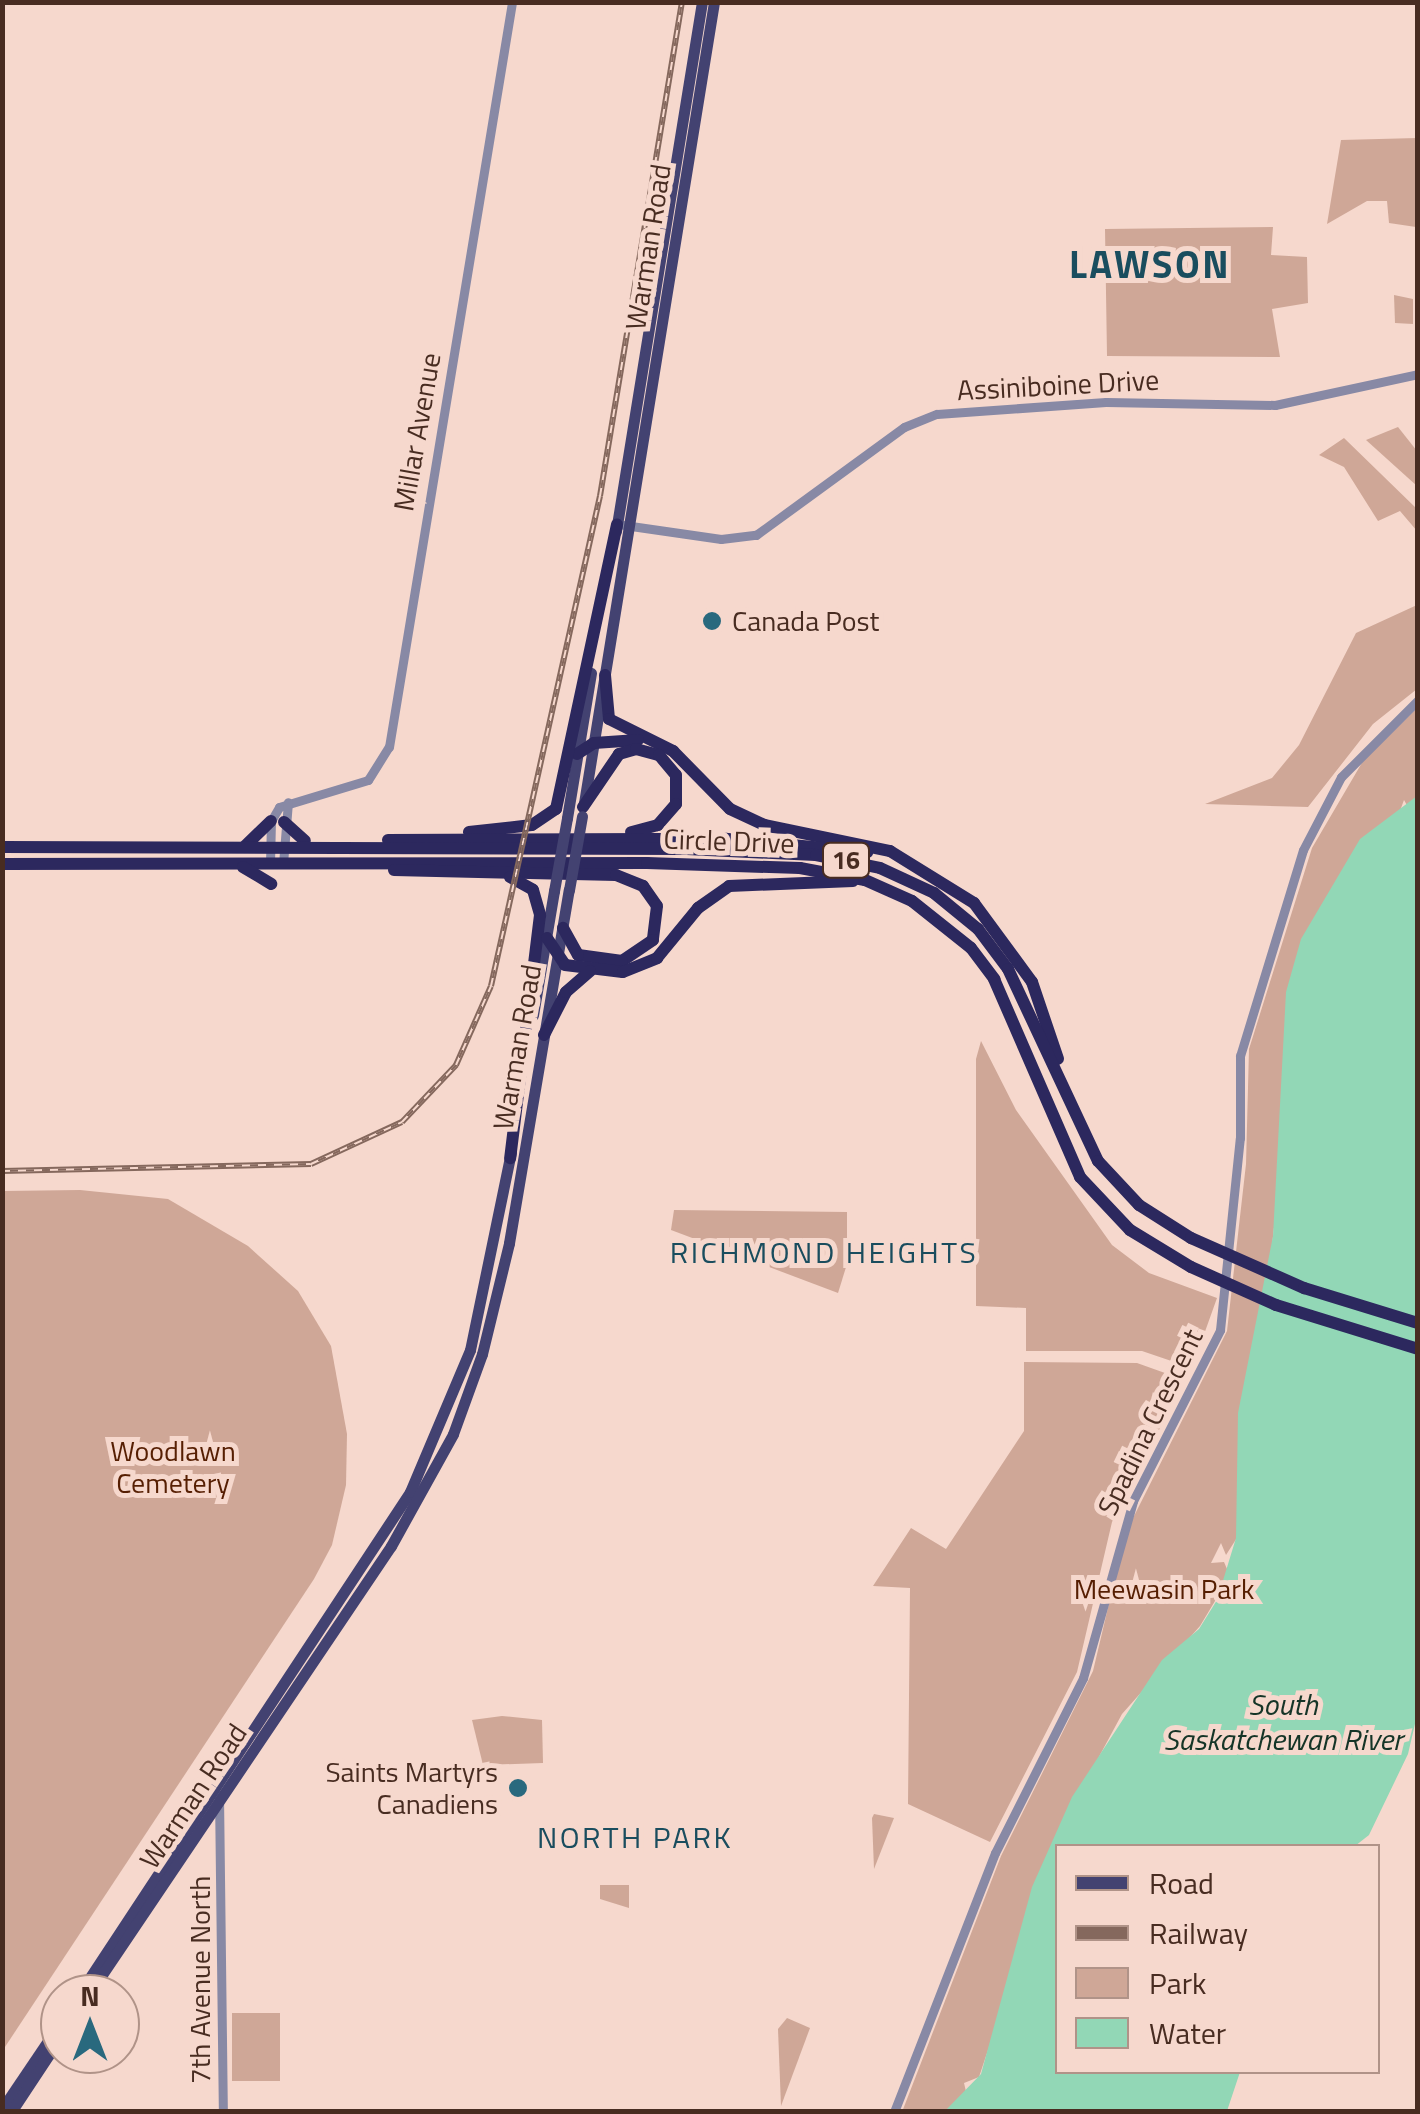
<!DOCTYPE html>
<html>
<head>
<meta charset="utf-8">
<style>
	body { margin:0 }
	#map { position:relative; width:1420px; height:2114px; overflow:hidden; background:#f6d8cd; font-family:"Titillium Web",sans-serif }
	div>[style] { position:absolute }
	.green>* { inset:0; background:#cfa797; transform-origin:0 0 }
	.water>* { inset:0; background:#92d7b6 }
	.minor>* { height:9px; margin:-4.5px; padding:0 4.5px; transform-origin:4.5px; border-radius:4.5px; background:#8889a5 }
	.major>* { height:11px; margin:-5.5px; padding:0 5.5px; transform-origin:5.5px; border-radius:5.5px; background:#434271 }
	.highway>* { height:12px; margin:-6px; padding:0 6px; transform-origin:6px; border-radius:6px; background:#2c285e }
	.rail>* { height:6px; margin-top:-3px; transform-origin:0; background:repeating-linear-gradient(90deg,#f6d8cd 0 8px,#85685d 0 16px); box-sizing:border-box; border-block:2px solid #85685d }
	.major-bridge>* { height:11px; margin:-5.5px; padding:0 5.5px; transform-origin:5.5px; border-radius:5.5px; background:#434271 }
	.highway-bridge>* { height:12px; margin:-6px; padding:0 6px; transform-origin:6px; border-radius:6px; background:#2c285e }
	.dots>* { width:28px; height:28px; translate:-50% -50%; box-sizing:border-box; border:5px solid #f6d8cd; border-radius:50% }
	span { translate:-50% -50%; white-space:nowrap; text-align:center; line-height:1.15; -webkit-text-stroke:10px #f6d8cd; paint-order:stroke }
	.shield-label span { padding:2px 8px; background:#f6d8cd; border:2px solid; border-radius:8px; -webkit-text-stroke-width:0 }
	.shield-label { font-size:25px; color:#482c21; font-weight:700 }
	.street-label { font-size:28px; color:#482c21 }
	.poi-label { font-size:28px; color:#482c21 }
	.left { translate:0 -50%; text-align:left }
	.right { translate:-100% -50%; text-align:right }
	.park-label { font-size:28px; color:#561e02 }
	.neighbourhood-label { font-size:30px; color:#1a4d5e; letter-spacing:2.5px }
	.water-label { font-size:30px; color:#153427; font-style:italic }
	.district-label { font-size:38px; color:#1a4d5e; font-weight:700; letter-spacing:2.5px }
	.frame { position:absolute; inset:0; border:5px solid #482c21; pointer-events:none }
	.legend { position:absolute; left:1055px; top:1844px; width:325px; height:230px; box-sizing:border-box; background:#f6d8cd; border:2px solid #b09388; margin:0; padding:12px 18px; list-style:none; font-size:30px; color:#482c21 }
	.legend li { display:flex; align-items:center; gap:20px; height:50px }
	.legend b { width:50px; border:2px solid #b09388 }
	.north { position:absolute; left:40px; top:1974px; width:100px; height:100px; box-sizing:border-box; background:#f6d8cd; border:2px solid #b09388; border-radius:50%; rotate:0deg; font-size:28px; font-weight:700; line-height:40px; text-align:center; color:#482c21 }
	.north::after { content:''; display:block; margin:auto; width:35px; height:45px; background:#29697e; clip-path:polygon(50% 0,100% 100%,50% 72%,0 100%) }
</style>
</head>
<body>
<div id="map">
	<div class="green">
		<i style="clip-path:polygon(1417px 138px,1418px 138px,1417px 274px,1416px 227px,1389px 223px,1387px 201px,1367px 201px,1327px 224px,1341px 140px)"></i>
		<i style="clip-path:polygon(1273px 227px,1271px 255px,1307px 257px,1308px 303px,1272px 309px,1280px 357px,1107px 356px,1105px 229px)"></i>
		<i style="clip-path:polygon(1394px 295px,1413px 299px,1413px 324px,1395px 323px)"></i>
		<i style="clip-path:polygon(1398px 427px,1417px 451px,1417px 486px,1366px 440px)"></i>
		<i style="clip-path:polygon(1344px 438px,1417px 509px,1417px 531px,1400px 511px,1378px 521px,1344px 467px,1319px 455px)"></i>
		<i style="clip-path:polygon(1417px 605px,1417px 689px,1373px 724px,1308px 807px,1205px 804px,1272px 778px,1299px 745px,1356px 633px)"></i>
		<i style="clip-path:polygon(1417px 708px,1417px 805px,1408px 807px,1404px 800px,1285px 1123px,1242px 1530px,1226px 1555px,1221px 1543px,1211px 1563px,1224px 1562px,1230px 1576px,1200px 1626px,1122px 1714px,1065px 1820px,979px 2077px,964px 2083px,968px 2100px,952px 2111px,902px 2112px,1001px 1856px,1093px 1671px,1126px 1532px,1227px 1331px,1246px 1164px,1249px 1049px,1312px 848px,1363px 761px)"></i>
		<i style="clip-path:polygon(981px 1041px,1016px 1110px,1112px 1245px,1149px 1273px,1217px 1298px,1192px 1368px,1142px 1351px,1026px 1351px,1026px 1308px,976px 1306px,976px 1059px)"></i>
		<i style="clip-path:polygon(80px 1190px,168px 1199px,248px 1246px,298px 1291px,331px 1346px,347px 1434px,346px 1485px,332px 1545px,314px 1579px,3px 2050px,3px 1191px)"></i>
		<i style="clip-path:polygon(674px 1210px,847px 1212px,847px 1264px,838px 1293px,671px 1230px)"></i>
		<i style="clip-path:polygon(1024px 1362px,1137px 1363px,1179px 1378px,1182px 1385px,1112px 1522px,1077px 1672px,990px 1842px,908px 1804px,910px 1588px,873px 1586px,911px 1528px,946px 1549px,1024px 1431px)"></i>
		<i style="clip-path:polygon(502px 1716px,542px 1720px,543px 1763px,483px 1765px,472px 1720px)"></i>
		<i style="clip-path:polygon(874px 1814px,894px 1818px,874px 1869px,872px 1818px)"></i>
		<i style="clip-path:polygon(600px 1885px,629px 1885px,629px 1908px,600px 1899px)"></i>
		<i style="left:280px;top:2013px;width:68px;height:48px;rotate:90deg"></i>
		<i style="clip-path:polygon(787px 2018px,810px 2028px,781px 2106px,778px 2029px)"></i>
	</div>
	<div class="water">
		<i style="clip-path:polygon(1417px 796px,1418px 1711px,1408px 1754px,1369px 1835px,1355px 1846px,1058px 1846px,1058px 2072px,1240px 2072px,1227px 2111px,944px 2112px,981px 2074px,1032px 1887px,1072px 1797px,1162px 1660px,1199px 1629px,1217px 1600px,1236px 1538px,1238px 1413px,1273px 1236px,1286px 992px,1301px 939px,1360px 839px)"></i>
	</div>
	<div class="minor">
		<i style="left:624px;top:525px;width:98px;rotate:8.2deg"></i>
		<i style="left:721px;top:539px;width:35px;rotate:-7deg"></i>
		<i style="left:756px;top:535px;width:183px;rotate:-36.1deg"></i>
		<i style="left:904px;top:427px;width:35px;rotate:-22deg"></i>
		<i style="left:937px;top:414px;width:169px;rotate:-4.1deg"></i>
		<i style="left:1106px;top:402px;width:169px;rotate:1deg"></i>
		<i style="left:1275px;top:405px;width:146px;rotate:-12.2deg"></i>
		<i style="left:270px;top:864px;width:43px;rotate:-88.7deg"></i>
		<i style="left:271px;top:821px;width:16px;rotate:-60deg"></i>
		<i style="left:279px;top:807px;width:93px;rotate:-16.9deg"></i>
		<i style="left:368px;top:780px;width:39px;rotate:-58deg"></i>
		<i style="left:389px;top:747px;width:755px;rotate:-80.62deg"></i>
		<i style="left:283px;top:864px;width:62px;rotate:-85.4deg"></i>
		<i style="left:219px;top:1795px;width:317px;rotate:89.3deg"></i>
		<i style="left:894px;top:2112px;width:278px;rotate:-68.7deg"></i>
		<i style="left:995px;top:1853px;width:196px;rotate:-63.3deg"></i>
		<i style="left:1083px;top:1678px;width:184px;rotate:-74.2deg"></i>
		<i style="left:1133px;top:1501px;width:192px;rotate:-63deg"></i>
		<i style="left:1220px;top:1330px;width:193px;rotate:-84.1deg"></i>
		<i style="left:1240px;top:1138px;width:82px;rotate:-90deg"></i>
		<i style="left:1240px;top:1056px;width:215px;rotate:-73deg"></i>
		<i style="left:1303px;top:850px;width:82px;rotate:-62.5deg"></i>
		<i style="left:1341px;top:777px;width:109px;rotate:-45deg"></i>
	</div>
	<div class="major">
		<i style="left:616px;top:531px;width:536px;rotate:-80.77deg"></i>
		<i style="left:584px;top:803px;width:811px;rotate:-80.78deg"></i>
		<i style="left:567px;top:818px;width:147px;rotate:-80.6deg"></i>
		<i style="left:533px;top:1015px;width:126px;rotate:-80.4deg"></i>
		<i style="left:79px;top:1994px;width:601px;rotate:-56.6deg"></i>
		<i style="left:410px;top:1492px;width:154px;rotate:-67.1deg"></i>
		<i style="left:470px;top:1350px;width:202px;rotate:-78.3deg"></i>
		<i style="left:89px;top:1994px;width:540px;rotate:-56.02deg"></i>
		<i style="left:391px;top:1546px;width:128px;rotate:-61deg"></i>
		<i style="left:453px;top:1434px;width:85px;rotate:-70.1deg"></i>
		<i style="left:482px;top:1354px;width:114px;rotate:-76.3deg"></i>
		<i style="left:509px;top:1243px;width:358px;rotate:-80.4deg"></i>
		<i style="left:2px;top:2109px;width:104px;rotate:-56deg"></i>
		<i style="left:11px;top:2112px;width:89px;rotate:-56.5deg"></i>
	</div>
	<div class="highway">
		<i style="left:605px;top:675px;width:44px;rotate:84.8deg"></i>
		<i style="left:609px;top:719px;width:72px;rotate:26.6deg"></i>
		<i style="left:673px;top:751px;width:81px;rotate:45.5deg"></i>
		<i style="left:730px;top:809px;width:38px;rotate:25deg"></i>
		<i style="left:764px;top:825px;width:129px;rotate:11.7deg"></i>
		<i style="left:890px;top:851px;width:99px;rotate:31.8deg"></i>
		<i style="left:974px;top:903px;width:98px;rotate:53.7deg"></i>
		<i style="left:1032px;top:982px;width:81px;rotate:71.3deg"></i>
		<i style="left:577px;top:754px;width:20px;rotate:-33deg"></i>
		<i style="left:594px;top:743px;width:44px;rotate:-3.9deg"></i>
		<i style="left:583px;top:807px;width:64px;rotate:-55.8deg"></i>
		<i style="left:619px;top:754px;width:18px;rotate:-16deg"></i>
		<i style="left:636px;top:749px;width:24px;rotate:15deg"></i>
		<i style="left:659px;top:755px;width:26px;rotate:50deg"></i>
		<i style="left:676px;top:775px;width:29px;rotate:90deg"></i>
		<i style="left:676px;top:804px;width:28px;rotate:131deg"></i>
		<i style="left:658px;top:825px;width:28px;rotate:165deg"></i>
		<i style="left:284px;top:822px;width:28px;rotate:42deg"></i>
		<i style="left:469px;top:832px;width:63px;rotate:-6.3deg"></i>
		<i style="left:532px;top:825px;width:29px;rotate:-34deg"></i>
		<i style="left:556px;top:809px;width:291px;rotate:-77.9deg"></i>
		<i style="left:388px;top:840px;width:339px;rotate:-0.2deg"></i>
		<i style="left:727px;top:839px;width:141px;rotate:5.3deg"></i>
		<i style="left:245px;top:846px;width:36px;rotate:-44deg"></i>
		<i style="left:2px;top:847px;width:685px;rotate:0.17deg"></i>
		<i style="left:687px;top:849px;width:129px;rotate:2.7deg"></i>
		<i style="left:816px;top:855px;width:65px;rotate:11.5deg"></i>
		<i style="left:880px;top:868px;width:60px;rotate:24.8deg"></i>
		<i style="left:934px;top:893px;width:57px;rotate:39.3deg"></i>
		<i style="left:978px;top:929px;width:50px;rotate:53.1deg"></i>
		<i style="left:1008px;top:969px;width:212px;rotate:64.9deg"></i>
		<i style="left:1098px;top:1161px;width:60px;rotate:47deg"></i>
		<i style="left:1139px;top:1205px;width:62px;rotate:32.4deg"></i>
		<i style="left:2px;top:864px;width:645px;rotate:-0.09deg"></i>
		<i style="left:647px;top:863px;width:153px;rotate:1.9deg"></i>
		<i style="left:800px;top:868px;width:66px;rotate:10.5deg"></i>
		<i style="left:865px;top:880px;width:51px;rotate:24.1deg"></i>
		<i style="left:912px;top:901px;width:75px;rotate:38.5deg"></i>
		<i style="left:971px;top:948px;width:39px;rotate:53deg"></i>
		<i style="left:994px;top:979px;width:216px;rotate:66.5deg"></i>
		<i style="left:1080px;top:1177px;width:73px;rotate:46.7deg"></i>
		<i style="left:1130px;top:1230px;width:71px;rotate:31.2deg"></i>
		<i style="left:243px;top:867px;width:33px;rotate:31deg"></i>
		<i style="left:394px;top:870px;width:222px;rotate:1.3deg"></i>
		<i style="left:616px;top:875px;width:29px;rotate:22deg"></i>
		<i style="left:643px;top:886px;width:24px;rotate:55deg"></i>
		<i style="left:657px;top:906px;width:34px;rotate:97deg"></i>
		<i style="left:653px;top:940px;width:37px;rotate:146deg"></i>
		<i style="left:622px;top:961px;width:44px;rotate:-172.2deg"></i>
		<i style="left:578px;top:955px;width:31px;rotate:-119deg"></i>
		<i style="left:510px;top:877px;width:26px;rotate:29deg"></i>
		<i style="left:533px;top:890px;width:26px;rotate:74deg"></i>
		<i style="left:540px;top:915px;width:245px;rotate:97deg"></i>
		<i style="left:547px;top:938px;width:32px;rotate:56deg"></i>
		<i style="left:565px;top:965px;width:58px;rotate:6.9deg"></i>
		<i style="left:623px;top:972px;width:37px;rotate:-22deg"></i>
		<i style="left:657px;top:958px;width:65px;rotate:-50.6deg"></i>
		<i style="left:698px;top:908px;width:38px;rotate:-35deg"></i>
		<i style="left:729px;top:886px;width:124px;rotate:-2.3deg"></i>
		<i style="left:544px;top:1035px;width:48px;rotate:-62.9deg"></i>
		<i style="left:566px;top:992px;width:32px;rotate:-41deg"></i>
	</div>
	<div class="rail">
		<i style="left:2px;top:1171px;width:309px;rotate:-1.3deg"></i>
		<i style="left:311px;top:1164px;width:100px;rotate:-24.8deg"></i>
		<i style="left:402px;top:1122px;width:79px;rotate:-46.5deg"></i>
		<i style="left:456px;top:1065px;width:86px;rotate:-66.1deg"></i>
		<i style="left:491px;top:986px;width:502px;rotate:-77.46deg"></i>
		<i style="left:600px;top:496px;width:501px;rotate:-80.58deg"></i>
	</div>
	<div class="major-bridge">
		<i style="left:569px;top:890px;width:75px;rotate:-80deg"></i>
		<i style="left:554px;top:891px;width:74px;rotate:-79.9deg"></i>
	</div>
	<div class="highway-bridge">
		<i style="left:1191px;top:1238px;width:124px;rotate:23.9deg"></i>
		<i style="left:1304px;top:1288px;width:119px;rotate:17.1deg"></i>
		<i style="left:1191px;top:1267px;width:93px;rotate:24.1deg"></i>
		<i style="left:1276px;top:1305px;width:149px;rotate:17.2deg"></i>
	</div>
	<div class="dots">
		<i style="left:712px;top:621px;background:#29697e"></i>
		<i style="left:518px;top:1788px;background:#29697e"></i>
	</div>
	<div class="shield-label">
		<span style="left:846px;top:860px">16</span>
	</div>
	<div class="street-label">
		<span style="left:648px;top:247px;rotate:-81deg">Warman Road</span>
		<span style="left:1058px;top:385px;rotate:-3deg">Assiniboine Drive</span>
		<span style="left:417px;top:432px;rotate:-80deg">Millar Avenue</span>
		<span style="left:729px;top:841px;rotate:2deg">Circle Drive</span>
		<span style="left:517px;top:1047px;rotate:-80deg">Warman Road</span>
		<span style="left:1150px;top:1422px;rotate:-64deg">Spadina Crescent</span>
		<span style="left:193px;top:1796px;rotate:-56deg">Warman Road</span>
		<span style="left:200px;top:1980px;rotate:-90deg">7th Avenue North</span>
	</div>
	<div class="poi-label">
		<span class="left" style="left:732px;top:621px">Canada Post</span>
		<span class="right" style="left:498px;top:1788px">Saints Martyrs<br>Canadiens</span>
	</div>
	<div class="park-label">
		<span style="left:173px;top:1467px">Woodlawn<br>Cemetery</span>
		<span style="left:1164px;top:1589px">Meewasin Park</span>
	</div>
	<div class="neighbourhood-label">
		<span style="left:824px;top:1252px">RICHMOND HEIGHTS</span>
		<span style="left:635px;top:1837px">NORTH PARK</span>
	</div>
	<div class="water-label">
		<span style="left:1283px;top:1721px">South<br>Saskatchewan River</span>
	</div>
	<div class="district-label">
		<span style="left:1150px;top:265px">LAWSON</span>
	</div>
	<div class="frame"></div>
	<ul class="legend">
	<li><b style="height:12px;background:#434271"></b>Road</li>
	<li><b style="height:12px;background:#85685d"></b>Railway</li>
	<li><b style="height:28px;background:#cfa797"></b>Park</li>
	<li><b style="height:28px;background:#92d7b6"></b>Water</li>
	</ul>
	<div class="north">N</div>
</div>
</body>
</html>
